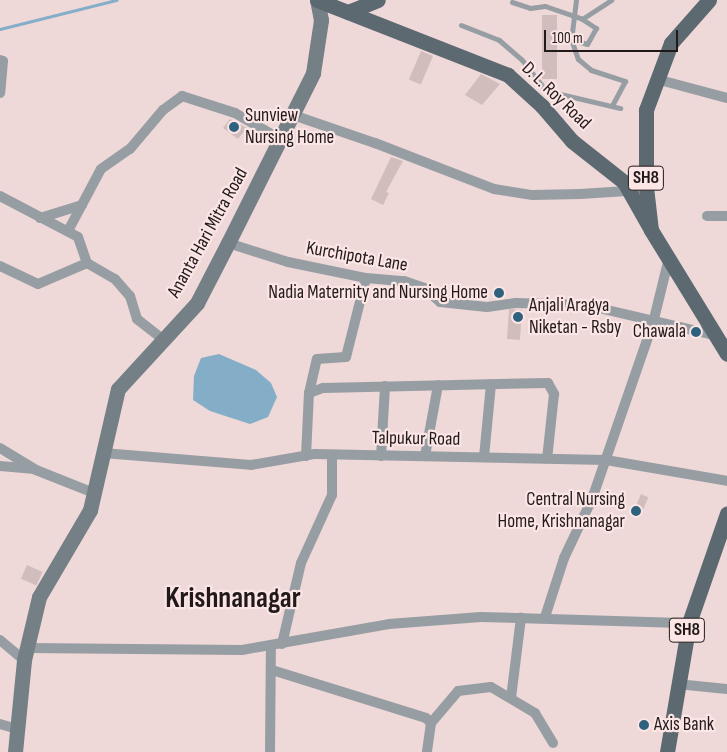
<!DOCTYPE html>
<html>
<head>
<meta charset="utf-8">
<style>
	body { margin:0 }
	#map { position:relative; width:727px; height:752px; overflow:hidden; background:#eed8d8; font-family:"Sofia Sans Condensed",sans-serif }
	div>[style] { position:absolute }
	.water>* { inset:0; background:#84aec8 }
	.stream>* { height:2.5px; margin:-1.25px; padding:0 1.25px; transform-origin:1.25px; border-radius:1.25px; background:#84aec8 }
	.building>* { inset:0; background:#d2bdbd; transform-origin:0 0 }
	.service>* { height:5px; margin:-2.5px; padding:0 2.5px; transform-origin:2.5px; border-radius:2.5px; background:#979ea3 }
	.minor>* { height:10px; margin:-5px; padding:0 5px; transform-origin:5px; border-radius:5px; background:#979ea3 }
	.secondary>* { height:15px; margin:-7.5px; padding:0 7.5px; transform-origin:7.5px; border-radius:7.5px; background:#747f86 }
	.primary>* { height:15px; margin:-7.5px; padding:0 7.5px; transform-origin:7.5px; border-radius:7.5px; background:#5c6971 }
	.dots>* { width:14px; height:14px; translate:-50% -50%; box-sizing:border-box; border:2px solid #fbe5e5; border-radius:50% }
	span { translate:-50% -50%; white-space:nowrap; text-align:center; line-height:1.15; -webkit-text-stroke:4.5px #fbe5e5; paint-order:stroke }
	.shield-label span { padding:1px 4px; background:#fbe5e5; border:1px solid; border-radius:4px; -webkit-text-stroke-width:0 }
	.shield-label { font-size:18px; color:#221a1a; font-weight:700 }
	.street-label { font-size:19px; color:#221a1a }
	.poi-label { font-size:19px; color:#221a1a }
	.left { translate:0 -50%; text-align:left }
	.right { translate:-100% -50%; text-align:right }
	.town-label { font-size:29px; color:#221a1a; font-weight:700 }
	.scale { position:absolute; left:544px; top:30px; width:134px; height:22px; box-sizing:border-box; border:2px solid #221a1a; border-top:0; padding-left:6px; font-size:15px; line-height:18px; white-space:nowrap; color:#221a1a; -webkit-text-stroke:4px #fbe5e5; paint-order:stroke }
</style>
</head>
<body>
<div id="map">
	<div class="water">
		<i style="clip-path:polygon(219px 354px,256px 370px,271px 383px,277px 397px,268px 417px,250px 424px,210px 411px,193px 400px,194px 376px,201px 358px)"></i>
	</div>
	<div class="stream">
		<i style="left:0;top:29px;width:120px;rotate:-14deg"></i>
	</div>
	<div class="building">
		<i style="left:542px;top:15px;width:15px;height:64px"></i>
		<i style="left:421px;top:51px;width:13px;height:31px;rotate:23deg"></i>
		<i style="clip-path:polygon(481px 74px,500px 84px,482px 105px,465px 95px)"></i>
		<i style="clip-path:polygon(230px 119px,247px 128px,238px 139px,223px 128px)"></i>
		<i style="clip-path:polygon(391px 157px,403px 161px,386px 192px,389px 193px,383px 205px,371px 199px)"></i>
		<i style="left:522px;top:310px;width:30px;height:13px;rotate:94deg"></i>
		<i style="left:641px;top:494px;width:8px;height:22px;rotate:23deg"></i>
		<i style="left:27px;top:565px;width:17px;height:15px;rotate:24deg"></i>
	</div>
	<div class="service">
		<i style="left:576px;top:0;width:39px;rotate:97deg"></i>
		<i style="left:571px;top:39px;width:21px;rotate:71deg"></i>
		<i style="left:578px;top:59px;width:17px;rotate:40deg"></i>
		<i style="left:591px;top:70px;width:36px;rotate:18deg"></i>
		<i style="left:625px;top:81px;width:26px;rotate:118deg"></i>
		<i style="left:512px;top:2px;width:19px;rotate:18deg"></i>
		<i style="left:530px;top:8px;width:15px;rotate:-8deg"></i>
		<i style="left:545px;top:6px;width:39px;rotate:19deg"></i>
		<i style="left:582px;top:19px;width:17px;rotate:33deg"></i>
		<i style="left:596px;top:28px;width:18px;rotate:119deg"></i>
		<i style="left:587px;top:44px;width:17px;rotate:-163deg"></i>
		<i style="left:582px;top:19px;width:35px;rotate:-33deg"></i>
		<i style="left:461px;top:25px;width:41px;rotate:21.5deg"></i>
		<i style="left:499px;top:40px;width:30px;rotate:41deg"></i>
		<i style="left:522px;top:60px;width:34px;rotate:52deg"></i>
		<i style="left:543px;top:87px;width:14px;rotate:25deg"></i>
		<i style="left:556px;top:93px;width:66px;rotate:13.2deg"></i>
	</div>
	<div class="minor">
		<i style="left:0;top:60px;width:3px;rotate:18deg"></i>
		<i style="left:3px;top:61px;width:32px;rotate:95deg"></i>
		<i style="left:656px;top:79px;width:73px;rotate:15deg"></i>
		<i style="left:293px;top:115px;width:87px;rotate:18.9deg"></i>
		<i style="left:375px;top:143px;width:128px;rotate:21.1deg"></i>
		<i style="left:494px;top:189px;width:39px;rotate:9deg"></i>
		<i style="left:533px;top:195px;width:47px;rotate:-1.2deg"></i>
		<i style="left:580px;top:194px;width:47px;rotate:-3.7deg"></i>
		<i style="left:627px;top:191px;width:19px;rotate:-12deg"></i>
		<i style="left:0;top:196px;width:88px;rotate:27.7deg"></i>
		<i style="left:78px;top:237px;width:28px;rotate:71deg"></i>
		<i style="left:707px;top:216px;width:20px"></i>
		<i style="left:40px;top:218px;width:44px;rotate:-17.2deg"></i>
		<i style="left:68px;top:231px;width:70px;rotate:-62deg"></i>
		<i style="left:101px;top:169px;width:35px;rotate:-35deg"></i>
		<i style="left:130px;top:149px;width:51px;rotate:-49.8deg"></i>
		<i style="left:163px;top:110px;width:24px;rotate:-36deg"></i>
		<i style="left:182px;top:96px;width:56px;rotate:17.8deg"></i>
		<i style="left:235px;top:113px;width:52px;rotate:30deg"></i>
		<i style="left:228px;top:243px;width:63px;rotate:17.6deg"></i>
		<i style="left:288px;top:262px;width:80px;rotate:11.6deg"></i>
		<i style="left:366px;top:278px;width:38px;rotate:5deg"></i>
		<i style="left:404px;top:281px;width:21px;rotate:19deg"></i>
		<i style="left:424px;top:288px;width:21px;rotate:41deg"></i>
		<i style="left:440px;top:302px;width:47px;rotate:6.1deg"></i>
		<i style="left:487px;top:307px;width:29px;rotate:-8deg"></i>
		<i style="left:516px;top:303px;width:70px;rotate:1.6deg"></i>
		<i style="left:586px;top:305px;width:131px;rotate:13.2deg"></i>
		<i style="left:0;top:266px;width:42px;rotate:25.3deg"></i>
		<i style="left:38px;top:284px;width:53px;rotate:-23.2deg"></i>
		<i style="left:87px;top:263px;width:32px;rotate:30deg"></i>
		<i style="left:115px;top:279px;width:23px;rotate:49deg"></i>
		<i style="left:130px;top:296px;width:24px;rotate:73deg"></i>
		<i style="left:137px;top:319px;width:33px;rotate:38deg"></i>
		<i style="left:309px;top:393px;width:35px;rotate:-77deg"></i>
		<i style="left:317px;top:359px;width:29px;rotate:-4deg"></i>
		<i style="left:346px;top:357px;width:81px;rotate:-75.8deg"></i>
		<i style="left:0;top:448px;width:42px;rotate:31.4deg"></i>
		<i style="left:36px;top:470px;width:62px;rotate:21.6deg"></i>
		<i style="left:103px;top:453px;width:148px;rotate:4.6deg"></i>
		<i style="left:251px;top:465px;width:65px;rotate:-9.8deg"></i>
		<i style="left:315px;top:454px;width:291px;rotate:1.2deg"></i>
		<i style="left:606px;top:460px;width:123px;rotate:9.8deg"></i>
		<i style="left:306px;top:456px;width:63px;rotate:-87.3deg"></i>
		<i style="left:309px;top:393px;width:15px;rotate:-20deg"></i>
		<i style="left:323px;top:388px;width:225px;rotate:-1.3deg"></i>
		<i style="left:548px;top:383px;width:13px;rotate:61deg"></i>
		<i style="left:554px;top:394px;width:65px;rotate:96.1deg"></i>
		<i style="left:381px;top:456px;width:70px;rotate:-86.7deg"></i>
		<i style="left:425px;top:456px;width:72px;rotate:-79.6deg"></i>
		<i style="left:484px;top:457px;width:73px;rotate:-84.5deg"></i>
		<i style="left:0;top:466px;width:32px;rotate:5deg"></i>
		<i style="left:545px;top:617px;width:62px;rotate:-72.1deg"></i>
		<i style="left:564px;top:558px;width:65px;rotate:-64.6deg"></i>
		<i style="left:592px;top:499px;width:186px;rotate:-70.9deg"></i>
		<i style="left:653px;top:323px;width:67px;rotate:-76.2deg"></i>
		<i style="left:0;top:640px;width:31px;rotate:40deg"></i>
		<i style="left:282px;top:644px;width:83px;rotate:-76.8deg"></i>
		<i style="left:301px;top:563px;width:75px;rotate:-65.5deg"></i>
		<i style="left:332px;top:495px;width:40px;rotate:-90deg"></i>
		<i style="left:27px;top:648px;width:215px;rotate:0.5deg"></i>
		<i style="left:242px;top:650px;width:149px;rotate:-10deg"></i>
		<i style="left:389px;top:624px;width:92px;rotate:-4.4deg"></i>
		<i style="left:481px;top:617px;width:208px;rotate:1.7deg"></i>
		<i style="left:272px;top:670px;width:161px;rotate:17.3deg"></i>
		<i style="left:426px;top:718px;width:7px;rotate:45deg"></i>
		<i style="left:431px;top:723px;width:29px;rotate:98deg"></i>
		<i style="left:677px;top:684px;width:50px;rotate:5.7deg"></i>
		<i style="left:511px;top:698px;width:81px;rotate:-82.9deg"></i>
		<i style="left:431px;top:723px;width:42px;rotate:-49.8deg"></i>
		<i style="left:458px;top:691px;width:33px;rotate:-7deg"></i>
		<i style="left:491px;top:687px;width:51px;rotate:30.6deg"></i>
		<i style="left:535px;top:713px;width:35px;rotate:59deg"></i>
		<i style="left:0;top:724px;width:18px;rotate:16deg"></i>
		<i style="left:270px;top:752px;width:106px;rotate:-89.5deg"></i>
	</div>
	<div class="secondary">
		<i style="left:15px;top:752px;width:92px;rotate:-84.4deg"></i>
		<i style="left:24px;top:660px;width:65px;rotate:-76.6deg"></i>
		<i style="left:39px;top:597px;width:101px;rotate:-59.6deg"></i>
		<i style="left:90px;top:510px;width:124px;rotate:-77deg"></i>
		<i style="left:118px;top:389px;width:117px;rotate:-47.4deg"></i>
		<i style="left:197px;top:303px;width:68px;rotate:-62.7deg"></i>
		<i style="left:228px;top:243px;width:190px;rotate:-63.4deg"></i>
		<i style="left:313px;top:73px;width:54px;rotate:-81.4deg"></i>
		<i style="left:321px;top:20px;width:20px;rotate:-101deg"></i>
	</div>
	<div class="primary">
		<i style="left:317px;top:0;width:205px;rotate:21.4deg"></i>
		<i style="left:508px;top:75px;width:46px;rotate:42.4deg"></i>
		<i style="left:542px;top:106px;width:46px;rotate:49.4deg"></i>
		<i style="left:572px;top:141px;width:66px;rotate:38.3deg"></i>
		<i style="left:624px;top:182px;width:55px;rotate:60.6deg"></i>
		<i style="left:709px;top:0;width:57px;rotate:131.5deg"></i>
		<i style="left:671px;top:43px;width:72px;rotate:110.5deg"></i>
		<i style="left:646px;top:110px;width:77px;rotate:90deg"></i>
		<i style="left:646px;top:187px;width:43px;rotate:83.4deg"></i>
		<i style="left:651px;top:230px;width:145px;rotate:58.5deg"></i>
		<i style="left:348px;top:12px;width:32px;rotate:-22deg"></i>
		<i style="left:667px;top:752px;width:131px;rotate:-80.3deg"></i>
		<i style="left:689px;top:623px;width:116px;rotate:-70.9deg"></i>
	</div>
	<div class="dots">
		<i style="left:234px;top:127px;background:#2e617e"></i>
		<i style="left:499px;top:293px;background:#2e617e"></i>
		<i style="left:518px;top:317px;background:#2e617e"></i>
		<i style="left:696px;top:332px;background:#2e617e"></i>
		<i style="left:636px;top:511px;background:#2e617e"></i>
		<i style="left:644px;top:725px;background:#2e617e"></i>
	</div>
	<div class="shield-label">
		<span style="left:646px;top:178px">SH8</span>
		<span style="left:687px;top:630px">SH8</span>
	</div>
	<div class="street-label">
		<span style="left:556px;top:96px;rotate:44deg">D. L. Roy Road</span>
		<span style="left:208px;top:233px;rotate:-61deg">Ananta Hari Mitra Road</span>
		<span style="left:357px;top:257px;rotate:10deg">Kurchipota Lane</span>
		<span style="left:416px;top:439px;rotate:1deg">Talpukur Road</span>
	</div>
	<div class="poi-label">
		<span class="left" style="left:245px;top:127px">Sunview<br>Nursing Home</span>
		<span class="right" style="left:488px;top:293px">Nadia Maternity and Nursing Home</span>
		<span class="left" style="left:529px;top:317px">Anjali Aragya<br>Niketan - Rsby</span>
		<span class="right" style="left:686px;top:332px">Chawala</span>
		<span class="right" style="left:625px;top:511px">Central Nursing<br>Home, Krishnanagar</span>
		<span class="left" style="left:654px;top:725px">Axis Bank</span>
	</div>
	<div class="town-label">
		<span style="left:233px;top:599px">Krishnanagar</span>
	</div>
	<div class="scale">100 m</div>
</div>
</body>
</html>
